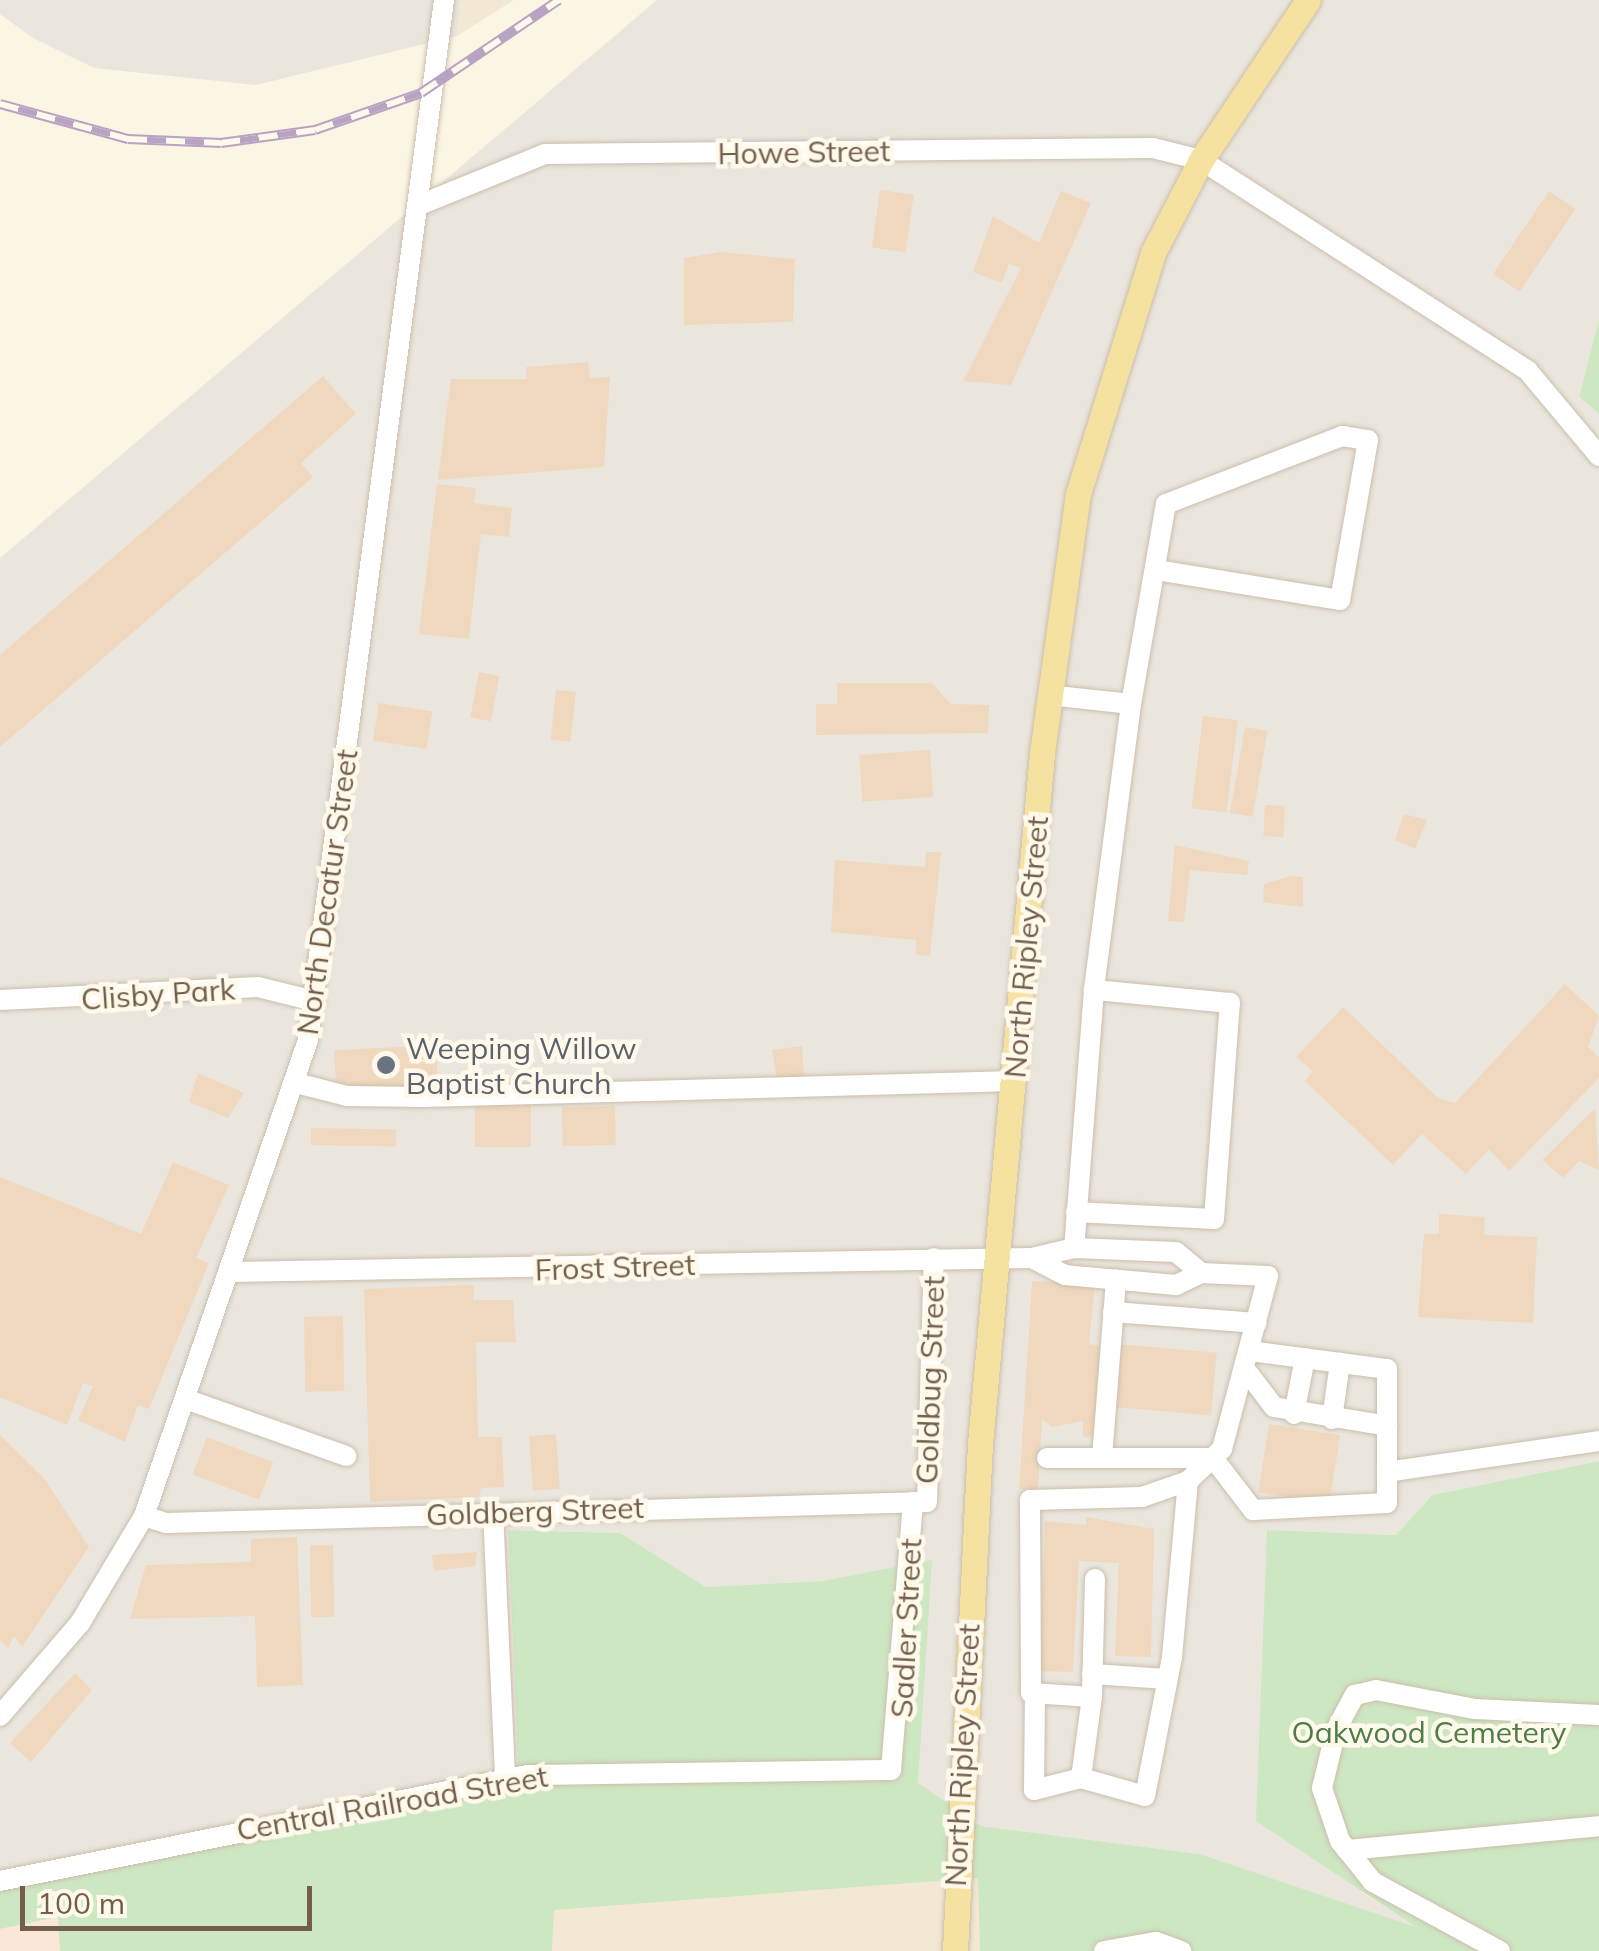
<!DOCTYPE html>
<html>
<head>
<meta charset="utf-8">
<style>
	body { margin:0 }
	#map { position:relative; width:1599px; height:1951px; overflow:hidden; background:#fbf5e4; font-family:Mulish,sans-serif }
	div>[style] { position:absolute }
	.residential>* { inset:0; background:#f2e8d3 }
	.commercial>* { inset:0; background:#fbe7d8 }
	.industrial>* { inset:0; background:#eae6de }
	.green>* { inset:0; background:#cde7c3 }
	.building>* { inset:0; background:#efd8bd; transform-origin:0 0 }
	.roads { filter:drop-shadow(0 0 2px #ccbeab) drop-shadow(0 0 2px #ccbeab) }
	.minor>* { height:20px; margin:-10px; padding:0 10px; transform-origin:10px; border-radius:10px; background:#fff }
	.major>* { height:25px; margin:-12.5px; padding:0 12.5px; transform-origin:12.5px; border-radius:12.5px; background:#f6e2a0 }
	.rail>* { height:10px; margin-top:-5px; transform-origin:0; background:repeating-linear-gradient(90deg,#fef9ea 0 19px,#b9a3c3 0 38px); box-sizing:border-box; border-block:2px solid #b9a3c3 }
	.dots>* { width:28px; height:28px; translate:-50% -50%; box-sizing:border-box; border:5px solid #fef9ea; border-radius:50% }
	span { translate:-50% -50%; white-space:nowrap; text-align:center; line-height:1.15; -webkit-text-stroke:9px #fef9ea; paint-order:stroke }
	.street-label { font-size:30px; color:#725e4b }
	.worship-label { font-size:30px; color:#5b616d }
	.left { translate:0 -50%; text-align:left }
	.park-label { font-size:30px; color:#4f7c47 }
	.scale { position:absolute; left:20px; top:1886px; width:292px; height:45px; box-sizing:border-box; border:5px solid #725e4b; border-top:0; padding-left:12px; font-size:30px; line-height:35px; white-space:nowrap; color:#725e4b; -webkit-text-stroke:8px #fef9ea; paint-order:stroke }
</style>
</head>
<body>
<div id="map">
	<div class="residential">
		<i style="clip-path:polygon(462px 0,514px 0,457px 36px)"></i>
		<i style="clip-path:polygon(979px 1878px,980px 1951px,552px 1951px,554px 1910px)"></i>
	</div>
	<div class="commercial">
		<i style="clip-path:polygon(58px 1917px,60px 1951px,0 1951px,0 1929px)"></i>
	</div>
	<div class="industrial">
		<i style="clip-path:polygon(0 0,462px 0,457px 36px,256px 85px,94px 68px,33px 38px,0 14px)"></i>
		<i style="clip-path:polygon(657px 0,1599px 0,1599px 319px,1579px 397px,1599px 414px,1599px 1461px,1432px 1495px,1396px 1535px,1268px 1530px,1361px 1892px,1423px 1930px,1200px 1854px,981px 1826px,917px 1783px,931px 1561px,822px 1581px,706px 1587px,619px 1533px,508px 1530px,519px 1787px,0 1890px,0 558px)"></i>
	</div>
	<div class="green">
		<i style="clip-path:polygon(1599px 319px,1599px 414px,1579px 397px)"></i>
		<i style="clip-path:polygon(1599px 1461px,1599px 1951px,980px 1951px,978px 1878px,554px 1910px,552px 1951px,60px 1951px,58px 1917px,0 1929px,0 1890px,519px 1787px,508px 1530px,620px 1533px,706px 1587px,822px 1581px,932px 1560px,918px 1783px,981px 1826px,1200px 1854px,1416px 1927px,1256px 1821px,1267px 1530px,1396px 1535px,1432px 1495px)"></i>
	</div>
	<div class="building">
		<i style="left:880px;top:190px;width:34px;height:58px;rotate:8deg"></i>
		<i style="clip-path:polygon(1061px 191px,1091px 203px,1011px 385px,963px 381px,1021px 268px,1009px 264px,1002px 283px,973px 272px,993px 216px,1039px 243px)"></i>
		<i style="left:1549px;top:191px;width:32px;height:100px;rotate:34deg"></i>
		<i style="clip-path:polygon(721px 252px,795px 259px,793px 322px,684px 325px,684px 258px)"></i>
		<i style="clip-path:polygon(588px 362px,590px 378px,610px 377px,604px 467px,438px 480px,451px 379px,527px 379px,526px 367px)"></i>
		<i style="clip-path:polygon(323px 376px,356px 414px,301px 463px,313px 477px,0 747px,0 655px)"></i>
		<i style="clip-path:polygon(437px 484px,476px 488px,474px 503px,512px 508px,509px 537px,481px 534px,469px 639px,419px 634px)"></i>
		<i style="left:479px;top:672px;width:21px;height:46px;rotate:11deg"></i>
		<i style="clip-path:polygon(837px 683px,932px 683px,951px 704px,989px 705px,988px 733px,816px 735px,816px 704px,837px 704px)"></i>
		<i style="left:556px;top:690px;width:20px;height:50px;rotate:6deg"></i>
		<i style="left:379px;top:703px;width:54px;height:38px;rotate:9deg"></i>
		<i style="left:1203px;top:716px;width:35px;height:93px;rotate:7deg"></i>
		<i style="left:1245px;top:727px;width:23px;height:87px;rotate:10deg"></i>
		<i style="left:930px;top:750px;width:47px;height:71px;rotate:86deg"></i>
		<i style="left:1265px;top:805px;width:20px;height:31px;rotate:3deg"></i>
		<i style="clip-path:polygon(1404px 814px,1427px 820px,1415px 849px,1395px 840px)"></i>
		<i style="clip-path:polygon(1175px 845px,1249px 861px,1247px 875px,1190px 870px,1184px 922px,1168px 921px)"></i>
		<i style="clip-path:polygon(926px 852px,941px 852px,930px 956px,916px 955px,916px 940px,831px 932px,835px 860px,925px 867px)"></i>
		<i style="clip-path:polygon(1290px 876px,1303px 877px,1303px 907px,1263px 902px,1264px 884px)"></i>
		<i style="clip-path:polygon(1565px 984px,1599px 1016px,1588px 1047px,1599px 1057px,1599px 1078px,1509px 1171px,1489px 1149px,1466px 1174px,1422px 1134px,1393px 1165px,1305px 1081px,1313px 1071px,1296px 1057px,1343px 1007px,1438px 1098px,1455px 1103px)"></i>
		<i style="left:436px;top:1045px;width:40px;height:102px;rotate:87deg"></i>
		<i style="clip-path:polygon(802px 1046px,804px 1078px,777px 1078px,772px 1050px)"></i>
		<i style="clip-path:polygon(198px 1073px,244px 1093px,228px 1118px,189px 1102px)"></i>
		<i style="left:475px;top:1101px;width:56px;height:46px"></i>
		<i style="left:615px;top:1106px;width:39px;height:53px;rotate:89deg"></i>
		<i style="clip-path:polygon(1595px 1108px,1599px 1170px,1579px 1161px,1563px 1178px,1542px 1160px)"></i>
		<i style="left:311px;top:1128px;width:85px;height:17px;rotate:1deg"></i>
		<i style="clip-path:polygon(173px 1162px,229px 1185px,196px 1258px,209px 1263px,149px 1409px,138px 1405px,125px 1442px,78px 1420px,93px 1386px,83px 1383px,67px 1425px,0 1397px,0 1177px,141px 1234px)"></i>
		<i style="clip-path:polygon(1439px 1214px,1485px 1217px,1484px 1235px,1537px 1237px,1533px 1323px,1418px 1317px,1424px 1234px,1439px 1234px)"></i>
		<i style="clip-path:polygon(1032px 1281px,1095px 1284px,1089px 1344px,1104px 1346px,1095px 1436px,1083px 1437px,1083px 1421px,1052px 1427px,1042px 1419px,1038px 1489px,1019px 1489px)"></i>
		<i style="clip-path:polygon(474px 1285px,473px 1300px,513px 1300px,516px 1342px,476px 1342px,478px 1437px,502px 1437px,504px 1487px,481px 1488px,479px 1497px,370px 1502px,364px 1289px)"></i>
		<i style="left:343px;top:1316px;width:75px;height:39px;rotate:89deg"></i>
		<i style="left:1117px;top:1344px;width:100px;height:63px;rotate:5deg"></i>
		<i style="left:1269px;top:1424px;width:72px;height:69px;rotate:9deg"></i>
		<i style="left:556px;top:1434px;width:55px;height:27px;rotate:86deg"></i>
		<i style="clip-path:polygon(0 1435px,44px 1478px,89px 1547px,22px 1647px,14px 1636px,8px 1648px,0 1640px)"></i>
		<i style="left:207px;top:1437px;width:71px;height:40px;rotate:21deg"></i>
		<i style="clip-path:polygon(1086px 1517px,1154px 1529px,1151px 1657px,1115px 1656px,1119px 1563px,1079px 1561px,1073px 1672px,1040px 1671px,1045px 1521px,1086px 1525px)"></i>
		<i style="clip-path:polygon(297px 1537px,303px 1685px,257px 1687px,255px 1616px,130px 1619px,146px 1565px,251px 1562px,251px 1539px)"></i>
		<i style="left:333px;top:1545px;width:72px;height:23px;rotate:89deg"></i>
		<i style="clip-path:polygon(477px 1552px,475px 1566px,434px 1571px,432px 1555px)"></i>
		<i style="clip-path:polygon(75px 1673px,92px 1690px,31px 1762px,10px 1743px)"></i>
	</div>
	<div class="roads">
		<div class="minor">
			<i style="left:417px;top:206px;width:138px;rotate:-22.1deg"></i>
			<i style="left:545px;top:154px;width:608px;rotate:-0.57deg"></i>
			<i style="left:1153px;top:148px;width:49px;rotate:14deg"></i>
			<i style="left:1201px;top:160px;width:389px;rotate:32.8deg"></i>
			<i style="left:1528px;top:371px;width:111px;rotate:50.1deg"></i>
			<i style="left:1048px;top:695px;width:83px;rotate:6.2deg"></i>
			<i style="left:1131px;top:704px;width:288px;rotate:97.4deg"></i>
			<i style="left:1094px;top:990px;width:259px;rotate:94.4deg"></i>
			<i style="left:1131px;top:704px;width:203px;rotate:-80.1deg"></i>
			<i style="left:1166px;top:504px;width:189px;rotate:-21.1deg"></i>
			<i style="left:1342px;top:436px;width:26px;rotate:9deg"></i>
			<i style="left:1368px;top:440px;width:162px;rotate:99.9deg"></i>
			<i style="left:1340px;top:600px;width:186px;rotate:-170.7deg"></i>
			<i style="left:0;top:1000px;width:258px;rotate:-2.9deg"></i>
			<i style="left:258px;top:987px;width:58px;rotate:14deg"></i>
			<i style="left:296px;top:1083px;width:53px;rotate:14.3deg"></i>
			<i style="left:347px;top:1096px;width:76px;rotate:0.8deg"></i>
			<i style="left:423px;top:1097px;width:592px;rotate:-1.55deg"></i>
			<i style="left:1076px;top:1212px;width:138px;rotate:2.9deg"></i>
			<i style="left:1214px;top:1219px;width:217px;rotate:-85.8deg"></i>
			<i style="left:1230px;top:1003px;width:137px;rotate:-174.5deg"></i>
			<i style="left:231px;top:1272px;width:801px;rotate:-1deg"></i>
			<i style="left:1032px;top:1258px;width:43px;rotate:-13.4deg"></i>
			<i style="left:1074px;top:1248px;width:102px;rotate:2.2deg"></i>
			<i style="left:1176px;top:1252px;width:33px;rotate:40deg"></i>
			<i style="left:1201px;top:1273px;width:28px;rotate:154deg"></i>
			<i style="left:1176px;top:1285px;width:111px;rotate:-174.9deg"></i>
			<i style="left:1065px;top:1275px;width:37px;rotate:-153deg"></i>
			<i style="left:1113px;top:1312px;width:144px;rotate:4.4deg"></i>
			<i style="left:1248px;top:1373px;width:43px;rotate:52.6deg"></i>
			<i style="left:1274px;top:1407px;width:115px;rotate:9.5deg"></i>
			<i style="left:188px;top:1400px;width:168px;rotate:19.5deg"></i>
			<i style="left:1294px;top:1414px;width:57px;rotate:-78.9deg"></i>
			<i style="left:1332px;top:1419px;width:57px;rotate:-81.9deg"></i>
			<i style="left:1047px;top:1458px;width:166px"></i>
			<i style="left:1213px;top:1458px;width:66px;rotate:52.4deg"></i>
			<i style="left:1253px;top:1510px;width:134px;rotate:-3deg"></i>
			<i style="left:1387px;top:1503px;width:134px;rotate:-90deg"></i>
			<i style="left:1387px;top:1369px;width:137px;rotate:-172.5deg"></i>
			<i style="left:1102px;top:1458px;width:179px;rotate:-85.5deg"></i>
			<i style="left:1387px;top:1472px;width:214px;rotate:-8.3deg"></i>
			<i style="left:493px;top:1511px;width:267px;rotate:87.4deg"></i>
			<i style="left:144px;top:1516px;width:23px;rotate:18deg"></i>
			<i style="left:166px;top:1523px;width:761px;rotate:-1.58deg"></i>
			<i style="left:927px;top:1502px;width:244px;rotate:-88.4deg"></i>
			<i style="left:1095px;top:1579px;width:118px;rotate:91.5deg"></i>
			<i style="left:1092px;top:1697px;width:61px;rotate:-176.2deg"></i>
			<i style="left:1031px;top:1693px;width:193px;rotate:-90.3deg"></i>
			<i style="left:1030px;top:1500px;width:112px;rotate:-1.5deg"></i>
			<i style="left:1142px;top:1497px;width:49px;rotate:-19.2deg"></i>
			<i style="left:1188px;top:1481px;width:47px;rotate:-43.3deg"></i>
			<i style="left:1222px;top:1449px;width:179px;rotate:-75.1deg"></i>
			<i style="left:1268px;top:1276px;width:67px;rotate:-177.4deg"></i>
			<i style="left:1092px;top:1674px;width:75px;rotate:3.8deg"></i>
			<i style="left:1035px;top:1693px;width:97px;rotate:90.6deg"></i>
			<i style="left:1034px;top:1790px;width:49px;rotate:-14.3deg"></i>
			<i style="left:1081px;top:1778px;width:82px;rotate:-82.3deg"></i>
			<i style="left:0;top:1716px;width:123px;rotate:-49.3deg"></i>
			<i style="left:80px;top:1623px;width:125px;rotate:-59.1deg"></i>
			<i style="left:144px;top:1516px;width:503px;rotate:-70.99deg"></i>
			<i style="left:308px;top:1040px;width:1049px;rotate:-82.55deg"></i>
			<i style="left:1081px;top:1778px;width:66px;rotate:15.7deg"></i>
			<i style="left:1145px;top:1796px;width:142px;rotate:-79deg"></i>
			<i style="left:1172px;top:1657px;width:177px;rotate:-84.8deg"></i>
			<i style="left:1347px;top:1850px;width:253px;rotate:-5.4deg"></i>
			<i style="left:0;top:1881px;width:538px;rotate:-11.37deg"></i>
			<i style="left:527px;top:1775px;width:364px;rotate:-0.8deg"></i>
			<i style="left:891px;top:1770px;width:269px;rotate:-85.3deg"></i>
			<i style="left:1104px;top:1951px;width:53px;rotate:-9.8deg"></i>
			<i style="left:1156px;top:1942px;width:27px;rotate:20deg"></i>
			<i style="left:1500px;top:1951px;width:145px;rotate:-151.5deg"></i>
			<i style="left:1373px;top:1882px;width:53px;rotate:-128.8deg"></i>
			<i style="left:1340px;top:1841px;width:56px;rotate:-108.8deg"></i>
			<i style="left:1322px;top:1788px;width:60px;rotate:-76.4deg"></i>
			<i style="left:1336px;top:1730px;width:40px;rotate:-62deg"></i>
			<i style="left:1355px;top:1695px;width:22px;rotate:-13deg"></i>
			<i style="left:1376px;top:1690px;width:101px;rotate:10.9deg"></i>
			<i style="left:1475px;top:1709px;width:124px;rotate:2.8deg"></i>
		</div>
		<div class="major">
			<i style="left:955px;top:1951px;width:508px;rotate:-87.18deg"></i>
			<i style="left:980px;top:1444px;width:694px;rotate:-84.87deg"></i>
			<i style="left:1042px;top:753px;width:261px;rotate:-82.1deg"></i>
			<i style="left:1078px;top:494px;width:252px;rotate:-72.7deg"></i>
			<i style="left:1153px;top:253px;width:105px;rotate:-62.7deg"></i>
			<i style="left:1201px;top:160px;width:192px;rotate:-56.2deg"></i>
		</div>
	</div>
	<div class="rail">
		<i style="left:0;top:104px;width:133px;rotate:15.3deg"></i>
		<i style="left:128px;top:139px;width:93px;rotate:2.5deg"></i>
		<i style="left:221px;top:143px;width:95px;rotate:-7.9deg"></i>
		<i style="left:315px;top:130px;width:112px;rotate:-19.2deg"></i>
		<i style="left:421px;top:93px;width:166px;rotate:-34deg"></i>
	</div>
	<div class="dots">
		<i style="left:386px;top:1065px;background:#6b7280"></i>
	</div>
	<div class="street-label">
		<span style="left:804px;top:152px;rotate:-1deg">Howe Street</span>
		<span style="left:327px;top:892px;rotate:-82deg">North Decatur Street</span>
		<span style="left:1026px;top:947px;rotate:-85deg">North Ripley Street</span>
		<span style="left:158px;top:994px;rotate:-4deg">Clisby Park</span>
		<span style="left:615px;top:1267px;rotate:-2deg">Frost Street</span>
		<span style="left:930px;top:1380px;rotate:-88deg">Goldbug Street</span>
		<span style="left:535px;top:1511px;rotate:-2deg">Goldberg Street</span>
		<span style="left:906px;top:1628px;rotate:-87deg">Sadler Street</span>
		<span style="left:962px;top:1755px;rotate:-87deg">North Ripley Street</span>
		<span style="left:392px;top:1803px;rotate:-10deg">Central Railroad Street</span>
	</div>
	<div class="worship-label">
		<span class="left" style="left:406px;top:1065px">Weeping Willow<br>Baptist Church</span>
	</div>
	<div class="park-label">
		<span style="left:1429px;top:1732px">Oakwood Cemetery</span>
	</div>
	<div class="scale">100 m</div>
</div>
</body>
</html>
